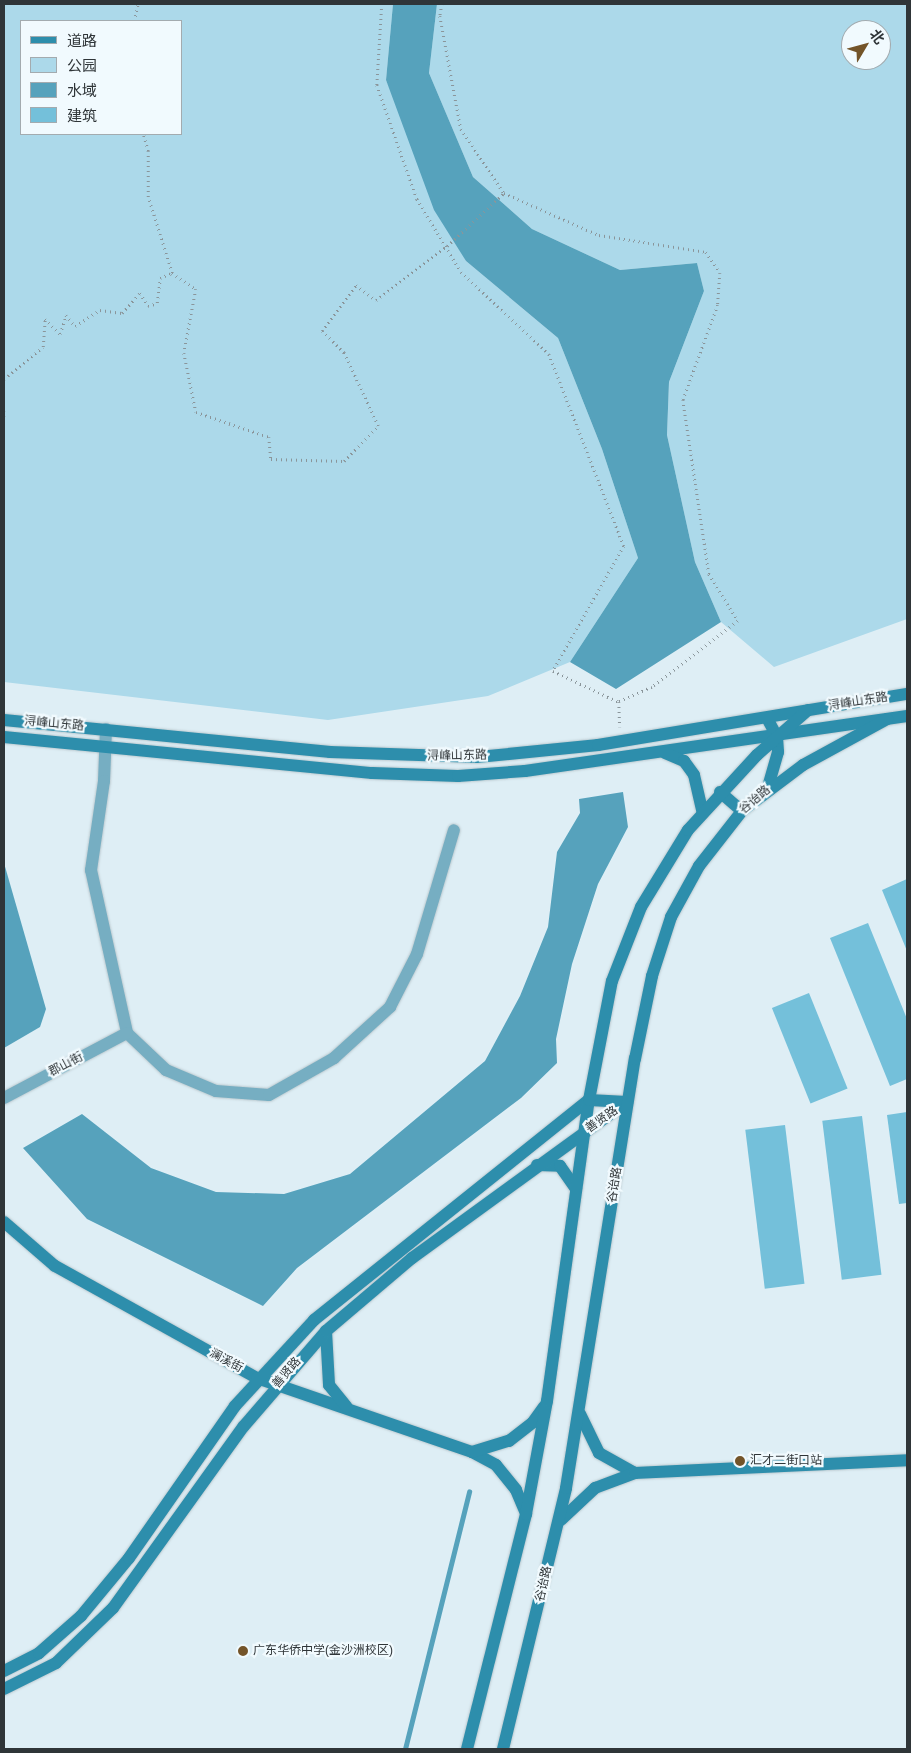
<!DOCTYPE html>
<html>
<head>
<meta charset="utf-8">
<style>
	body { margin:0 }
	#map { position:relative; width:911px; height:1753px; overflow:hidden; background:#deeef5; font-family:Arial,"Noto Sans SC",sans-serif }
	div>[style] { position:absolute }
	.green>* { inset:0; background:#acd9ea }
	.water>* { inset:0; background:#56a2bc }
	.stream>* { height:4.5px; margin:-2.25px; padding:0 2.25px; transform-origin:2.25px; border-radius:2.25px; background:#56a2bc }
	.building>* { inset:0; background:#74c0da; transform-origin:0 0 }
	.path>* { height:2.5px; margin-top:-1.25px; transform-origin:0; background:repeating-linear-gradient(90deg,#8a959a 0 1px,transparent 0 5px) }
	.roads { filter:drop-shadow(0 0 1px #bbc9cf) drop-shadow(0 0 1px #bbc9cf) }
	.street>* { height:12px; margin:-6px; padding:0 6px; transform-origin:6px; border-radius:6px; background:#76aec2 }
	.secondary>* { height:12px; margin:-6px; padding:0 6px; transform-origin:6px; border-radius:6px; background:#2d8eac }
	.dots>* { width:14px; height:14px; translate:-50% -50%; box-sizing:border-box; border:2px solid #f1fafe; border-radius:50% }
	span { translate:-50% -50%; white-space:nowrap; text-align:center; line-height:1.15; -webkit-text-stroke:4.5px #f1fafe; paint-order:stroke }
	.street-label { font-size:12px; color:#2f3538 }
	.poi-label { font-size:12px; color:#2f3538 }
	.left { translate:0 -50%; text-align:left }
	.frame { position:absolute; inset:0; border:5px solid #2f3538; pointer-events:none }
	.legend { position:absolute; left:20px; top:20px; width:162px; height:115px; box-sizing:border-box; background:#f1fafe; border:1px solid #a3abaf; margin:0; padding:6px 9px; list-style:none; font-size:15px; color:#2f3538 }
	.legend li { display:flex; align-items:center; gap:10px; height:25px }
	.legend b { width:25px; border:1px solid #a3abaf }
	.north { position:absolute; left:841px; top:20px; width:50px; height:50px; box-sizing:border-box; background:#f1fafe; border:1px solid #a3abaf; border-radius:50%; rotate:53deg; font-size:14px; font-weight:700; line-height:20px; text-align:center; color:#2f3538 }
	.north::after { content:''; display:block; margin:auto; width:18px; height:22px; background:#735429; clip-path:polygon(50% 0,100% 100%,50% 72%,0 100%) }
</style>
</head>
<body>
<div id="map">
	<div class="green">
		<i style="clip-path:polygon(evenodd,4px 4px,393px 4px,386px 80px,466px 261px,558px 338px,602px 449px,638px 558px,570px 662px,488px 696px,328px 720px,4px 682px,4px 4px,21px 21px,181px 21px,181px 134px,21px 134px,21px 21px)"></i>
		<i style="clip-path:polygon(evenodd,437px 4px,907px 4px,907px 619px,774px 667px,721px 622px,695px 562px,667px 435px,669px 382px,704px 291px,697px 263px,620px 270px,532px 229px,473px 177px,429px 73px,437px 4px,851px 30px,881px 30px,881px 60px,851px 60px,851px 30px)"></i>
	</div>
	<div class="water">
		<i style="clip-path:polygon(393px 4px,437px 4px,429px 73px,473px 177px,532px 229px,620px 270px,697px 263px,704px 291px,669px 382px,667px 435px,695px 562px,721px 622px,616px 689px,570px 662px,638px 558px,602px 449px,558px 338px,466px 261px,434px 210px,386px 80px)"></i>
		<i style="clip-path:polygon(623px 792px,628px 827px,598px 884px,572px 964px,556px 1039px,557px 1063px,521px 1098px,297px 1268px,263px 1306px,87px 1219px,23px 1148px,82px 1114px,151px 1168px,216px 1192px,284px 1194px,350px 1174px,485px 1061px,520px 996px,548px 927px,557px 852px,580px 813px,579px 799px)"></i>
		<i style="clip-path:polygon(4px 863px,46px 1009px,40px 1027px,4px 1048px)"></i>
	</div>
	<div class="stream">
		<i style="left:405px;top:1749px;width:265px;rotate:-76deg"></i>
	</div>
	<div class="building">
		<i style="clip-path:polygon(907px 879px,907px 951px,882px 890px)"></i>
		<i style="clip-path:polygon(868px 923px,907px 1019px,907px 1079px,890px 1086px,830px 938px)"></i>
		<i style="left:809px;top:993px;width:103px;height:40px;rotate:68deg"></i>
		<i style="clip-path:polygon(907px 1112px,907px 1203px,899px 1204px,887px 1115px)"></i>
		<i style="left:862px;top:1116px;width:160px;height:40px;rotate:83deg"></i>
		<i style="left:785px;top:1125px;width:160px;height:40px;rotate:83deg"></i>
	</div>
	<div class="path">
		<i style="left:382px;top:4px;width:81px;rotate:93.5deg"></i>
		<i style="left:377px;top:85px;width:121px;rotate:70.7deg"></i>
		<i style="left:417px;top:199px;width:85px;rotate:58.9deg"></i>
		<i style="left:461px;top:272px;width:120px;rotate:43deg"></i>
		<i style="left:549px;top:354px;width:206px;rotate:68.7deg"></i>
		<i style="left:624px;top:546px;width:144px;rotate:119.6deg"></i>
		<i style="left:553px;top:671px;width:73px;rotate:25.2deg"></i>
		<i style="left:442px;top:4px;width:12px;rotate:99deg"></i>
		<i style="left:440px;top:16px;width:115px;rotate:79.5deg"></i>
		<i style="left:461px;top:129px;width:77px;rotate:56.1deg"></i>
		<i style="left:504px;top:193px;width:104px;rotate:23.9deg"></i>
		<i style="left:599px;top:235px;width:108px;rotate:9deg"></i>
		<i style="left:706px;top:252px;width:25px;rotate:56deg"></i>
		<i style="left:720px;top:273px;width:32px;rotate:94deg"></i>
		<i style="left:718px;top:305px;width:101px;rotate:110.2deg"></i>
		<i style="left:683px;top:400px;width:176px;rotate:81.5deg"></i>
		<i style="left:709px;top:574px;width:55px;rotate:58.3deg"></i>
		<i style="left:738px;top:621px;width:108px;rotate:142.5deg"></i>
		<i style="left:652px;top:687px;width:36px;rotate:156deg"></i>
		<i style="left:619px;top:702px;width:25px;rotate:88deg"></i>
		<i style="left:134px;top:21px;width:17px;rotate:-77deg"></i>
		<i style="left:172px;top:273px;width:29px;rotate:34deg"></i>
		<i style="left:196px;top:289px;width:65px;rotate:100.6deg"></i>
		<i style="left:184px;top:353px;width:60px;rotate:78.5deg"></i>
		<i style="left:196px;top:412px;width:77px;rotate:18.9deg"></i>
		<i style="left:269px;top:437px;width:22px;rotate:85deg"></i>
		<i style="left:271px;top:459px;width:73px;rotate:1.6deg"></i>
		<i style="left:344px;top:461px;width:49px;rotate:-45.8deg"></i>
		<i style="left:378px;top:426px;width:81px;rotate:-115deg"></i>
		<i style="left:344px;top:353px;width:31px;rotate:-135deg"></i>
		<i style="left:322px;top:331px;width:57px;rotate:-53.5deg"></i>
		<i style="left:356px;top:285px;width:25px;rotate:37deg"></i>
		<i style="left:376px;top:300px;width:89px;rotate:-37.3deg"></i>
		<i style="left:447px;top:246px;width:78px;rotate:-42.9deg"></i>
		<i style="left:4px;top:379px;width:50px;rotate:-39.4deg"></i>
		<i style="left:43px;top:347px;width:28px;rotate:-86deg"></i>
		<i style="left:45px;top:319px;width:21px;rotate:45deg"></i>
		<i style="left:60px;top:334px;width:20px;rotate:-72deg"></i>
		<i style="left:66px;top:315px;width:14px;rotate:51deg"></i>
		<i style="left:75px;top:326px;width:30px;rotate:-33deg"></i>
		<i style="left:100px;top:310px;width:22px;rotate:8deg"></i>
		<i style="left:122px;top:313px;width:27px;rotate:-48deg"></i>
		<i style="left:140px;top:293px;width:15px;rotate:58deg"></i>
		<i style="left:148px;top:306px;width:9px;rotate:-18deg"></i>
		<i style="left:157px;top:303px;width:25px;rotate:-83deg"></i>
		<i style="left:160px;top:278px;width:13px;rotate:-23deg"></i>
		<i style="left:172px;top:273px;width:80px;rotate:-107.5deg"></i>
		<i style="left:148px;top:197px;width:46px;rotate:-90deg"></i>
		<i style="left:148px;top:151px;width:18px;rotate:-106deg"></i>
		<i style="left:4px;top:411px;width:9px;rotate:90deg"></i>
	</div>
	<div class="roads">
		<div class="street">
			<i style="left:106px;top:729px;width:52px;rotate:92.2deg"></i>
			<i style="left:104px;top:781px;width:90px;rotate:98.3deg"></i>
			<i style="left:91px;top:870px;width:167px;rotate:77.5deg"></i>
			<i style="left:127px;top:1033px;width:54px;rotate:43.5deg"></i>
			<i style="left:166px;top:1070px;width:54px;rotate:22.8deg"></i>
			<i style="left:216px;top:1091px;width:53px;rotate:4.3deg"></i>
			<i style="left:269px;top:1095px;width:75px;rotate:-29.6deg"></i>
			<i style="left:334px;top:1058px;width:76px;rotate:-42.3deg"></i>
			<i style="left:390px;top:1007px;width:59px;rotate:-63deg"></i>
			<i style="left:417px;top:954px;width:129px;rotate:-73.4deg"></i>
			<i style="left:4px;top:1098px;width:139px;rotate:-27.9deg"></i>
		</div>
		<div class="secondary">
			<i style="left:767px;top:718px;width:21px;rotate:62deg"></i>
			<i style="left:777px;top:737px;width:15px;rotate:86deg"></i>
			<i style="left:778px;top:752px;width:36px;rotate:106deg"></i>
			<i style="left:4px;top:720px;width:328px;rotate:5.6deg"></i>
			<i style="left:330px;top:752px;width:148px;rotate:1.9deg"></i>
			<i style="left:478px;top:757px;width:121px;rotate:-5.7deg"></i>
			<i style="left:598px;top:745px;width:313px;rotate:-9.4deg"></i>
			<i style="left:4px;top:737px;width:370px;rotate:5.6deg"></i>
			<i style="left:372px;top:773px;width:86px;rotate:2deg"></i>
			<i style="left:458px;top:776px;width:67px;rotate:-4.3deg"></i>
			<i style="left:525px;top:771px;width:386px;rotate:-8.2deg"></i>
			<i style="left:665px;top:753px;width:21px;rotate:23deg"></i>
			<i style="left:684px;top:761px;width:17px;rotate:54deg"></i>
			<i style="left:694px;top:775px;width:37px;rotate:77deg"></i>
			<i style="left:720px;top:792px;width:29px;rotate:41deg"></i>
			<i style="left:537px;top:1165px;width:23px;rotate:2deg"></i>
			<i style="left:560px;top:1166px;width:28px;rotate:55deg"></i>
			<i style="left:4px;top:1222px;width:67px;rotate:40.8deg"></i>
			<i style="left:55px;top:1266px;width:231px;rotate:29deg"></i>
			<i style="left:257px;top:1378px;width:227px;rotate:19deg"></i>
			<i style="left:472px;top:1452px;width:27px;rotate:28deg"></i>
			<i style="left:496px;top:1465px;width:32px;rotate:51deg"></i>
			<i style="left:516px;top:1490px;width:26px;rotate:67deg"></i>
			<i style="left:326px;top:1331px;width:54px;rotate:86.8deg"></i>
			<i style="left:329px;top:1385px;width:28px;rotate:51deg"></i>
			<i style="left:580px;top:1414px;width:43px;rotate:64deg"></i>
			<i style="left:599px;top:1453px;width:41px;rotate:29.1deg"></i>
			<i style="left:472px;top:1452px;width:39px;rotate:-17deg"></i>
			<i style="left:509px;top:1441px;width:31px;rotate:-38deg"></i>
			<i style="left:533px;top:1422px;width:19px;rotate:-54deg"></i>
			<i style="left:561px;top:1520px;width:47px;rotate:-43.3deg"></i>
			<i style="left:595px;top:1488px;width:43px;rotate:-20.6deg"></i>
			<i style="left:635px;top:1473px;width:272px;rotate:-2.7deg"></i>
			<i style="left:4px;top:1671px;width:39px;rotate:-27deg"></i>
			<i style="left:39px;top:1653px;width:56px;rotate:-41.4deg"></i>
			<i style="left:81px;top:1616px;width:75px;rotate:-50.4deg"></i>
			<i style="left:129px;top:1558px;width:185px;rotate:-55.1deg"></i>
			<i style="left:235px;top:1406px;width:117px;rotate:-47.4deg"></i>
			<i style="left:314px;top:1320px;width:352px;rotate:-38.7deg"></i>
			<i style="left:589px;top:1100px;width:38px;rotate:3deg"></i>
			<i style="left:4px;top:1689px;width:58px;rotate:-26.6deg"></i>
			<i style="left:56px;top:1663px;width:79px;rotate:-44deg"></i>
			<i style="left:113px;top:1608px;width:224px;rotate:-54.3deg"></i>
			<i style="left:244px;top:1426px;width:125px;rotate:-49.2deg"></i>
			<i style="left:326px;top:1331px;width:113px;rotate:-40.3deg"></i>
			<i style="left:412px;top:1258px;width:266px;rotate:-36deg"></i>
			<i style="left:467px;top:1749px;width:242px;rotate:-75.9deg"></i>
			<i style="left:526px;top:1514px;width:115px;rotate:-79.5deg"></i>
			<i style="left:547px;top:1401px;width:304px;rotate:-82.1deg"></i>
			<i style="left:589px;top:1100px;width:121px;rotate:-79.1deg"></i>
			<i style="left:612px;top:981px;width:79px;rotate:-68.6deg"></i>
			<i style="left:641px;top:907px;width:90px;rotate:-58.6deg"></i>
			<i style="left:688px;top:830px;width:102px;rotate:-47.4deg"></i>
			<i style="left:757px;top:755px;width:68px;rotate:-41.4deg"></i>
			<i style="left:503px;top:1749px;width:268px;rotate:-76.4deg"></i>
			<i style="left:566px;top:1488px;width:435px;rotate:-80.9deg"></i>
			<i style="left:635px;top:1059px;width:85px;rotate:-78.4deg"></i>
			<i style="left:652px;top:976px;width:62px;rotate:-72.1deg"></i>
			<i style="left:671px;top:917px;width:58px;rotate:-61.2deg"></i>
			<i style="left:699px;top:866px;width:70px;rotate:-52deg"></i>
			<i style="left:742px;top:811px;width:76px;rotate:-37deg"></i>
			<i style="left:803px;top:765px;width:96px;rotate:-28.7deg"></i>
		</div>
	</div>
	<div class="dots">
		<i style="left:740px;top:1461px;background:#735429"></i>
		<i style="left:243px;top:1651px;background:#735429"></i>
	</div>
	<div class="street-label">
		<span style="left:858px;top:702px;rotate:-9deg">浔峰山东路</span>
		<span style="left:54px;top:724px;rotate:5deg">浔峰山东路</span>
		<span style="left:457px;top:756px;rotate:-1deg">浔峰山东路</span>
		<span style="left:755px;top:800px;rotate:-40deg">谷诒路</span>
		<span style="left:66px;top:1065px;rotate:-28deg">郡山街</span>
		<span style="left:602px;top:1120px;rotate:-35deg">善贤路</span>
		<span style="left:615px;top:1185px;rotate:-81deg">谷诒路</span>
		<span style="left:226px;top:1361px;rotate:28deg">澜溪街</span>
		<span style="left:287px;top:1373px;rotate:-49deg">善贤路</span>
		<span style="left:544px;top:1584px;rotate:-77deg">谷诒路</span>
	</div>
	<div class="poi-label">
		<span class="left" style="left:750px;top:1461px">汇才二街口站</span>
		<span class="left" style="left:253px;top:1651px">广东华侨中学(金沙洲校区)</span>
	</div>
	<div class="frame"></div>
	<ul class="legend">
	<li><b style="height:6px;background:#2d8eac"></b>道路</li>
	<li><b style="height:14px;background:#acd9ea"></b>公园</li>
	<li><b style="height:14px;background:#56a2bc"></b>水域</li>
	<li><b style="height:14px;background:#74c0da"></b>建筑</li>
	</ul>
	<div class="north">北</div>
</div>
</body>
</html>
